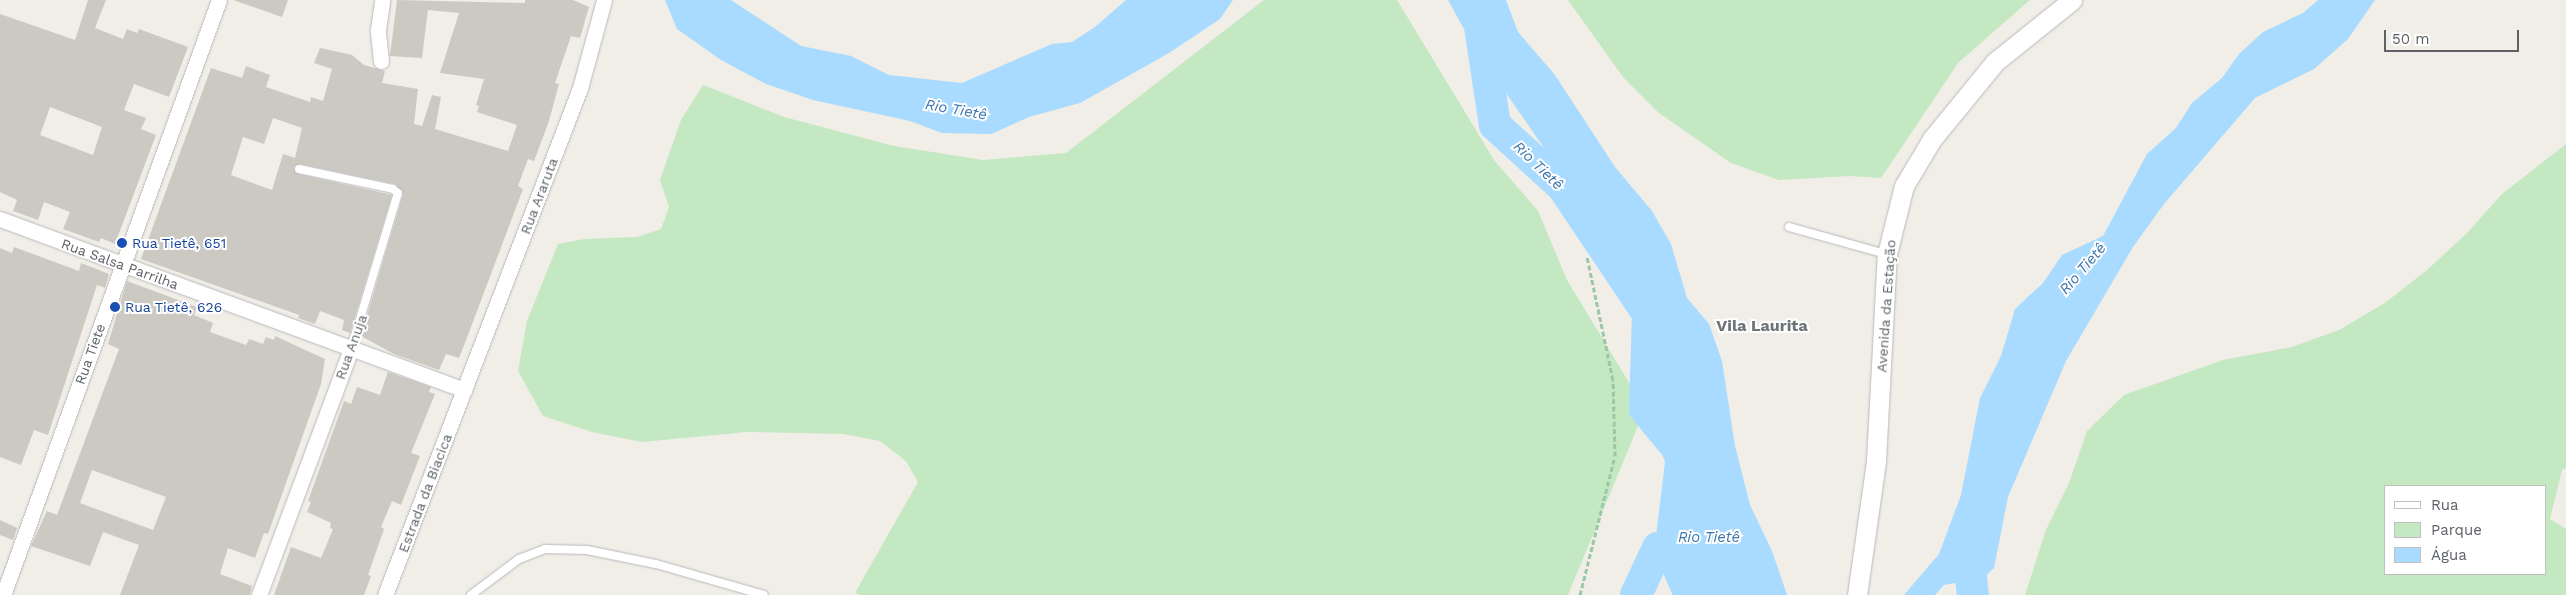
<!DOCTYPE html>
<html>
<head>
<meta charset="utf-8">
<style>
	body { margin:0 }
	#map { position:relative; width:2566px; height:595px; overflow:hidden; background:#f0eee6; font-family:"Work Sans",sans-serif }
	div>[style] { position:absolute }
	.green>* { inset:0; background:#c3e8c2 }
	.water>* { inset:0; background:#a8dbff }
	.river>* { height:32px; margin:-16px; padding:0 16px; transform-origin:16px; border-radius:16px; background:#a8dbff }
	.building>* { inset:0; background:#ccc9c3 }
	.path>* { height:3px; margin-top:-1.5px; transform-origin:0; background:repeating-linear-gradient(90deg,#9ac8a6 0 5px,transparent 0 7.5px) }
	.roads { filter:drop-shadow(0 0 1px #b7b9bd) drop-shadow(0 0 1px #b7b9bd) }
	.service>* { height:8px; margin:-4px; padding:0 4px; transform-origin:4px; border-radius:4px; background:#fff }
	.minor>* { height:15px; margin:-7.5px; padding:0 7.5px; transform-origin:7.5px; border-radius:7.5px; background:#fff }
	.tertiary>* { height:19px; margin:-9.5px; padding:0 9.5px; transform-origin:9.5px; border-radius:9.5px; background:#fff }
	.dots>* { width:14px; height:14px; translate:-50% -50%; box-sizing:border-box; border:2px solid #fff; border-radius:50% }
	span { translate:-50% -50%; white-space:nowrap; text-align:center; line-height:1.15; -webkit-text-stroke:4px #fff; paint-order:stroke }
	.street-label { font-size:14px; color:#5e6267 }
	.transit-label { font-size:14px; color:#164399 }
	.left { translate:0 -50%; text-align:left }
	.water-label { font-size:15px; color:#3d76ad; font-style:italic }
	.quarter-label { font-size:16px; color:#6f7479; font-weight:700 }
	.legend { position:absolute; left:2384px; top:485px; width:162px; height:90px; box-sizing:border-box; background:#fff; border:1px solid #bfc0c2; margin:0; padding:6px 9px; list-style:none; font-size:15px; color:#5e6267 }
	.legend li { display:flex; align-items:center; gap:10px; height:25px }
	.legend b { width:25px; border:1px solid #bfc0c2 }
	.scale { position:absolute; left:2384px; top:30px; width:135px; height:22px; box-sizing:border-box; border:2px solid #5e6267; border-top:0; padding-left:6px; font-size:15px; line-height:18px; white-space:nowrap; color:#5e6267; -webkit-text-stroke:4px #fff; paint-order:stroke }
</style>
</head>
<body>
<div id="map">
	<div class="green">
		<i style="clip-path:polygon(1264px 0,1397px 0,1494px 160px,1538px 211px,1567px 280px,1645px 409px,1568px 595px,860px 595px,855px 593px,918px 482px,906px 461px,880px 441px,843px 434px,746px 432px,642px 442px,592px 432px,543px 416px,518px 371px,527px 321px,558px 244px,585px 239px,637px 237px,661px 229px,669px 207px,660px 180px,681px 120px,703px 85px,784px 117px,894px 146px,983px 160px,1066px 153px)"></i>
		<i style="clip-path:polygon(1568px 0,2030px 0,1958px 63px,1881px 178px,1849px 176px,1779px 180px,1731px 163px,1659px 113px,1623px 77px)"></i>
		<i style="clip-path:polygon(evenodd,2566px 144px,2566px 468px,2562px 470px,2550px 519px,2566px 529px,2566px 595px,2025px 595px,2046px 530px,2069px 483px,2087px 431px,2124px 395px,2223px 360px,2292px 347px,2339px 330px,2385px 303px,2427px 270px,2466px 234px,2502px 194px,2566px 144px,2385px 486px,2545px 486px,2545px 574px,2385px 574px,2385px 486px)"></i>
	</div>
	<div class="water">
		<i style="clip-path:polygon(665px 0,731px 0,801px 46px,851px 56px,889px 75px,962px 83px,1052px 44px,1072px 42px,1095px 27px,1126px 0,1233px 0,1220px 19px,1169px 53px,1080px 103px,1029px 117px,991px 134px,942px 133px,910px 121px,813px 100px,766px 84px,721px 60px,677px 29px)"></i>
		<i style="clip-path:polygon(1448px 0,1506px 0,1518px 32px,1555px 75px,1615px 167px,1652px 211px,1671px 244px,1687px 298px,1709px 324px,1722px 361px,1735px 446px,1750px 505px,1772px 551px,1787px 595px,1697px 595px,1663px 569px,1656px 536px,1665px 462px,1645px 409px,1655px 354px,1637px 282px,1474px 47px)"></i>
		<i style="clip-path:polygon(2318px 0,2375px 0,2348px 39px,2314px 69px,2255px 98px,2164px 204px,2133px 247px,2066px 361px,2008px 497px,1994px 568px,1975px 586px,1955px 583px,1944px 585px,1935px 595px,1904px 595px,1939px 554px,1961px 495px,1980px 398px,2001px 356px,2015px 309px,2043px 283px,2062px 255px,2103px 236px,2147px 154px,2176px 128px,2192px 103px,2222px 78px,2239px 54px,2263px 32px,2303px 13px)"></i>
	</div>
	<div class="river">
		<i style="left:1476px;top:0;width:126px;rotate:81.4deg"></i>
		<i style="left:1495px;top:125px;width:92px;rotate:42.4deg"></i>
		<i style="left:1563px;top:187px;width:153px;rotate:56.2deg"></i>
		<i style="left:1648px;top:314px;width:95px;rotate:91.8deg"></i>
		<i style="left:1645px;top:409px;width:44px;rotate:50.5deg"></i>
		<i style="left:1967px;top:541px;width:54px;rotate:83.7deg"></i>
		<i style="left:1672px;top:546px;width:5px;rotate:101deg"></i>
		<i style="left:1671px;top:551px;width:48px;rotate:66.6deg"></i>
		<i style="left:1636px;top:595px;width:52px;rotate:-64.9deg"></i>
	</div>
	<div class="building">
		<i style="clip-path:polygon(evenodd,88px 0,106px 0,95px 28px,123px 39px,127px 29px,137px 33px,139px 29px,188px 47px,169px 97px,134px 84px,124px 110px,146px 118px,141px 129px,156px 135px,115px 244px,101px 238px,99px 242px,63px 229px,70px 212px,44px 202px,38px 220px,13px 211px,17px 200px,0 192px,0 14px,75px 40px,88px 0,50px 107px,102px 127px,93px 155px,40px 135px,50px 107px)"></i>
		<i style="clip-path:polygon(233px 0,288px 0,282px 17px)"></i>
		<i style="clip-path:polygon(evenodd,397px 0,525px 3px,525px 0,573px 0,589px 7px,580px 38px,571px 36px,555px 83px,559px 84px,549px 121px,534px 161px,528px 159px,518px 186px,523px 189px,465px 343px,459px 358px,446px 354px,439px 370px,394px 354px,361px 336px,403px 195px,395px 184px,300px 164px,294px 167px,298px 174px,392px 195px,350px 333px,342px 330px,344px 320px,320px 311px,315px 324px,298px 318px,299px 315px,141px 259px,211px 68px,242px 78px,246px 66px,270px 75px,266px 87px,310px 102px,311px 97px,323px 101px,332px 69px,314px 63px,320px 48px,352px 55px,364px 65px,385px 71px,382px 83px,418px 89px,414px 124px,422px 126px,432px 95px,441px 97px,435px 129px,508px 151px,517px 125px,477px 112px,479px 106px,476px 105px,484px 79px,440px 73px,459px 13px,428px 10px,429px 2px,422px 58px,390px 56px,397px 0,273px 118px,302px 128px,295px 158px,283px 154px,272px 190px,231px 175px,243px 137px,264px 144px,273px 118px)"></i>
		<i style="clip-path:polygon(14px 247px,79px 271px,81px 263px,109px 274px,105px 288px,97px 285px,48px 435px,34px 430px,21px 465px,0 457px,0 248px,12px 253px)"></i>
		<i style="clip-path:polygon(evenodd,127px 281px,197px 307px,194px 315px,213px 323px,210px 332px,246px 345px,249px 339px,263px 344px,266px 337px,274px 340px,275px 336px,325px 359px,321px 384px,268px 534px,264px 533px,255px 558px,228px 548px,220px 574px,252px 586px,250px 595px,120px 595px,139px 545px,103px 532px,90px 566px,31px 546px,47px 511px,57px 515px,119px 349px,108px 344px,127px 281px,92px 470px,166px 497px,153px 530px,80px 503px,92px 470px)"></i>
		<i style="clip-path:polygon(388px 372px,431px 387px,429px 392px,435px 394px,411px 453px,420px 456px,401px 505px,392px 501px,381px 527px,384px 529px,368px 575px,371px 576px,364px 595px,274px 595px,291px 547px,321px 558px,333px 529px,330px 528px,331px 523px,307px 512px,311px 502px,308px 501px,344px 401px,351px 404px,357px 387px,380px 395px)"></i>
		<i style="clip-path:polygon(0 520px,17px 528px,13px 540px,0 535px)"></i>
	</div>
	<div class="path">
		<i style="left:1580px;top:595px;width:143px;rotate:-75.9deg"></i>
		<i style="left:1615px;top:456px;width:76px;rotate:-91.5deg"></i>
		<i style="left:1613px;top:380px;width:126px;rotate:-101.9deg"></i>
	</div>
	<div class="roads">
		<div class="service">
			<i style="left:299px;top:169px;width:96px;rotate:12deg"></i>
			<i style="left:393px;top:189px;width:6px;rotate:39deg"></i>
			<i style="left:398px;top:193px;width:163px;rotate:106.8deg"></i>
			<i style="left:1789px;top:227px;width:101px;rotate:15.6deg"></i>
			<i style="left:471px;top:595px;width:60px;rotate:-36.9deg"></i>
			<i style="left:519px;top:559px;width:28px;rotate:-21deg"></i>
			<i style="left:545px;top:549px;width:42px;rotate:1.4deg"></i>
			<i style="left:587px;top:550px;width:70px;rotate:11.5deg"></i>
			<i style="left:656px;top:564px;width:112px;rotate:16deg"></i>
		</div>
		<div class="minor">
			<i style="left:381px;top:61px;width:31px;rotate:-96deg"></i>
			<i style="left:378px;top:30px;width:30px;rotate:-82deg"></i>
			<i style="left:0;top:219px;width:495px;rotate:20.2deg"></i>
			<i style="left:3px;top:595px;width:633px;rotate:-70.05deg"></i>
			<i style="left:259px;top:595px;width:263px;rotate:-69.5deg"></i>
			<i style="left:385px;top:595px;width:543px;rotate:-68.96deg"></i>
			<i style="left:580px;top:88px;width:91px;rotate:-74.7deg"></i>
		</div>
		<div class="tertiary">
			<i style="left:1857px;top:595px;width:135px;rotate:-81.9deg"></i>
			<i style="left:1876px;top:461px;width:207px;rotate:-87deg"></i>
			<i style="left:1887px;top:254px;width:70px;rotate:-76deg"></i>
			<i style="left:1904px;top:186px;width:55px;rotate:-59.2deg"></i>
			<i style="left:1932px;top:139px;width:99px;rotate:-50.7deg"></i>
			<i style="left:1995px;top:62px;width:99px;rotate:-38.8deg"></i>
		</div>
	</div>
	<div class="dots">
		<i style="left:122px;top:243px;background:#1a4fb4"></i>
		<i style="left:115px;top:307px;background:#1a4fb4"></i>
	</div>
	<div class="street-label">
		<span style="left:539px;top:196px;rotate:-69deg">Rua Araruta</span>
		<span style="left:120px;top:264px;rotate:20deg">Rua Salsa Parrilha</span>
		<span style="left:1886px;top:306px;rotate:-86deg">Avenida da Estação</span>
		<span style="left:351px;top:347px;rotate:-70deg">Rua Anuja</span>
		<span style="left:90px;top:354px;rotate:-70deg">Rua Tiete</span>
		<span style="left:425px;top:493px;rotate:-69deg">Estrada da Biacica</span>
	</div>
	<div class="transit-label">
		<span class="left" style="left:132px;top:243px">Rua Tietê, 651</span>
		<span class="left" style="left:125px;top:307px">Rua Tietê, 626</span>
	</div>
	<div class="water-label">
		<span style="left:956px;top:110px;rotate:10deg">Rio Tietê</span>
		<span style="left:1538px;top:166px;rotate:44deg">Rio Tietê</span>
		<span style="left:2083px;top:269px;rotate:-49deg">Rio Tietê</span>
		<span style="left:1709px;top:538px">Rio Tietê</span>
	</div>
	<div class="quarter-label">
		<span style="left:1762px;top:326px">Vila Laurita</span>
	</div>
	<ul class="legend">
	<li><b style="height:6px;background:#fff"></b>Rua</li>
	<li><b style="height:14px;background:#c3e8c2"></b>Parque</li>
	<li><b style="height:14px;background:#a8dbff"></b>Água</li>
	</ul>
	<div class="scale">50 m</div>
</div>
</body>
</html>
